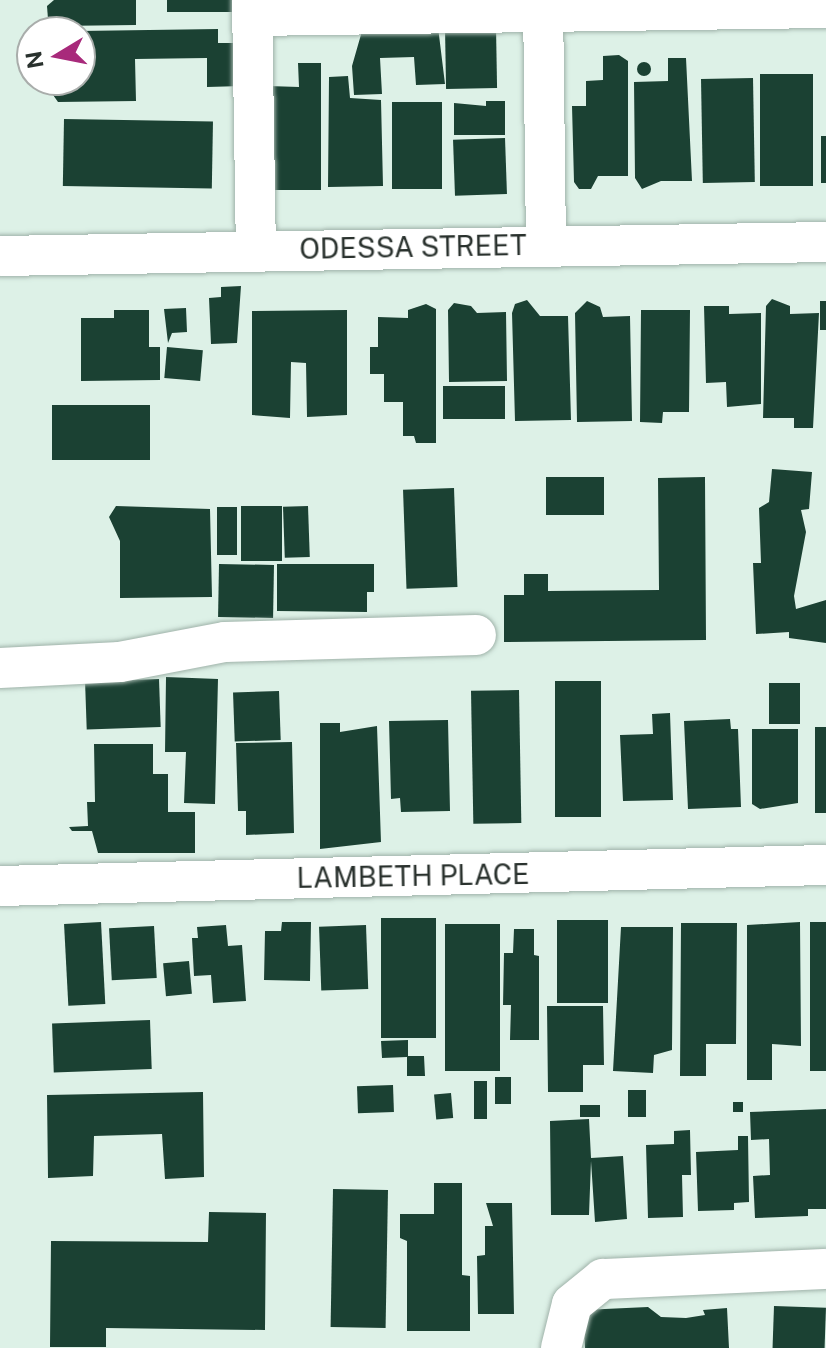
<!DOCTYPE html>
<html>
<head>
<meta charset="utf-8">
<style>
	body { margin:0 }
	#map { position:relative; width:826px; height:1348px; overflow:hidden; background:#ddf1e7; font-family:"Public Sans",sans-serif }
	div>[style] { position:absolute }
	.building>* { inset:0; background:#1b4133; transform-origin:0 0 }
	.round { border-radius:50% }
	.roads { filter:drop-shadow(0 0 2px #9fb2a9) drop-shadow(0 0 2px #9fb2a9) }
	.minor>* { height:40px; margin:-20px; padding:0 20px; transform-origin:20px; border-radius:20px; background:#fff }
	span { translate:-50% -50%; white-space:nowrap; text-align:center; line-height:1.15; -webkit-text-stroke:8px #fff; paint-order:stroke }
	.street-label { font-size:28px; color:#29312d }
	.north { position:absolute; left:16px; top:16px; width:80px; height:80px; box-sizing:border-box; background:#fff; border:2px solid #a9adab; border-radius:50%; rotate:260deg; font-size:22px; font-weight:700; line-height:32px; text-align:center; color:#29312d }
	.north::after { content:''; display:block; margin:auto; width:28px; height:36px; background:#a82a7b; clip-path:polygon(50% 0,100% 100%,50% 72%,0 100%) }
</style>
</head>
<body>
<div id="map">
	<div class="building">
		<i style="clip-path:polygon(54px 0,136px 0,136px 25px,56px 26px,48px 19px,47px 6px)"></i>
		<i style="left:167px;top:0;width:69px;height:12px"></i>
		<i style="clip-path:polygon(438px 27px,445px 84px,416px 85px,414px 57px,380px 58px,382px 94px,354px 95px,352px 66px,362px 31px)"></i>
		<i style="left:496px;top:27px;width:61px;height:51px;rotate:89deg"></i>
		<i style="clip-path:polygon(218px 29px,218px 43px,241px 43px,242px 86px,207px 87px,207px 58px,135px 59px,136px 101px,58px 102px,51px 92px,53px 80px,80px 80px,80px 31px)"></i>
		<i style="clip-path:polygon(619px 55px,628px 61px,628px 176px,598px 176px,591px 189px,579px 189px,574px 182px,572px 106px,586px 106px,586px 81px,603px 80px,603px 56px)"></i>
		<i style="clip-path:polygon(668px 58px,686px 58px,692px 181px,661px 181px,642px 189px,635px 178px,634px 82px,668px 81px)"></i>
		<i class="round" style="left:637px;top:62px;width:14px;height:14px"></i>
		<i style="clip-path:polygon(298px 63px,321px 63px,321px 190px,267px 190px,268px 86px,299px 87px)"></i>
		<i style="left:760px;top:74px;width:53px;height:112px"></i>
		<i style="clip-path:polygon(348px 76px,350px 98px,381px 100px,383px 186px,328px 187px,329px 77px)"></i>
		<i style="left:753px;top:78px;width:104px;height:52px;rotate:89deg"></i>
		<i style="clip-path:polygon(486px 101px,505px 101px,505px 135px,454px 135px,454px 103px,486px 106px)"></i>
		<i style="left:392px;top:102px;width:50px;height:87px"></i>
		<i style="left:64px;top:119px;width:149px;height:67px;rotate:1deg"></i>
		<i style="left:821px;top:136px;width:5px;height:47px"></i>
		<i style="left:505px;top:138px;width:56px;height:52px;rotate:88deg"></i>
		<i style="clip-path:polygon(241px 286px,237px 343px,211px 344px,209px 298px,221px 297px,221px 287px)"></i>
		<i style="clip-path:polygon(772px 299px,790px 306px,790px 314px,819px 313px,813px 428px,794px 428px,794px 418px,763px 418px,766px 306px)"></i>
		<i style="clip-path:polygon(527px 300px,540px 316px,568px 316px,571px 420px,515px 421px,512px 313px,515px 304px)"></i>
		<i style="clip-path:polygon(587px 301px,600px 307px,603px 317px,630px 316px,632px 421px,577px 422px,575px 313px)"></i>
		<i style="left:826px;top:301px;width:29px;height:6px;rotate:90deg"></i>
		<i style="clip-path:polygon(454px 303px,471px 306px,477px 313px,506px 312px,507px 381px,449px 382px,448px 310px)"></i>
		<i style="clip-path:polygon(426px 304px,436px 309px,436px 443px,416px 443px,414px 436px,403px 436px,403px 402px,384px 402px,384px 374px,370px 374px,370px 347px,378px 347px,378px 317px,408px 318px,408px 310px)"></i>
		<i style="clip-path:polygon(704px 306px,729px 306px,729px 314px,761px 313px,761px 404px,727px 407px,726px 382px,706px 383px)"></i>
		<i style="clip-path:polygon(186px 308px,187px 332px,172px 333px,168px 343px,164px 309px)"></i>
		<i style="clip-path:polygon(114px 310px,149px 310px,149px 347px,160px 347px,160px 380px,81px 381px,81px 318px,114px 318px)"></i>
		<i style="clip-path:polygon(347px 310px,347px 415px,307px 417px,306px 363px,291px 362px,290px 418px,252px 415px,252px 311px)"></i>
		<i style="clip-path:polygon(641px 310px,690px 310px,689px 412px,663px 412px,662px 423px,640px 422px)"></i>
		<i style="left:167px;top:347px;width:36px;height:31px;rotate:5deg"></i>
		<i style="left:443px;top:386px;width:62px;height:33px"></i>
		<i style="left:150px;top:405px;width:55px;height:98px;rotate:90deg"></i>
		<i style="clip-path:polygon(772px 469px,812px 472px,809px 509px,801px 510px,806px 532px,794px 596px,796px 609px,826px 600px,826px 643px,789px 638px,789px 632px,756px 634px,753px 563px,761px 563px,759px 508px,769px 502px)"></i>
		<i style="left:604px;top:477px;width:38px;height:58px;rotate:90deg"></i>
		<i style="clip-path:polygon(705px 477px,706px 640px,504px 642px,504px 595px,524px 595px,524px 574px,548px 574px,548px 591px,659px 590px,658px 478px)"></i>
		<i style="left:454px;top:488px;width:99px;height:51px;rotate:88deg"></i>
		<i style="clip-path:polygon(116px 506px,210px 509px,212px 597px,120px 598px,120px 541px,109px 517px)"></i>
		<i style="left:241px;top:506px;width:41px;height:55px"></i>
		<i style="left:308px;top:506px;width:51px;height:25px;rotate:88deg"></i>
		<i style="left:217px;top:507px;width:20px;height:48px"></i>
		<i style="left:219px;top:564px;width:55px;height:53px;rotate:1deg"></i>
		<i style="clip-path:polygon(277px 564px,374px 564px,374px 592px,367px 592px,367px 612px,277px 611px)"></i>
		<i style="clip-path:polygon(166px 677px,218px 679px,215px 804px,184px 803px,186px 752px,165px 752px)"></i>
		<i style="left:159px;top:679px;width:48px;height:74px;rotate:88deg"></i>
		<i style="left:555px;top:681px;width:46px;height:136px"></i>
		<i style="left:769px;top:683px;width:31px;height:41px"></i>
		<i style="left:519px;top:690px;width:133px;height:48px;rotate:89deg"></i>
		<i style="left:279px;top:691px;width:49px;height:46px;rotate:88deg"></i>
		<i style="clip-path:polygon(670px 713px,673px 800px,623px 801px,620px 735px,653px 734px,652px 714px)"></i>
		<i style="clip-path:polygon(730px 719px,731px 729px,738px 729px,741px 807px,688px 809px,684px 721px)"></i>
		<i style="clip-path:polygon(448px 720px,450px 811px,401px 812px,400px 798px,391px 799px,389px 721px)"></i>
		<i style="clip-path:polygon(320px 723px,340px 723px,340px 732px,377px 726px,381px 842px,320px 849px)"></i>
		<i style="left:815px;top:727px;width:11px;height:86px"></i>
		<i style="clip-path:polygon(752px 729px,798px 729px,798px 803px,760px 809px,752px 804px)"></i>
		<i style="clip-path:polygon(292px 742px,294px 833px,246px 835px,246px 811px,238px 811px,236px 743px)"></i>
		<i style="clip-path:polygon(94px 744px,153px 744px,153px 774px,168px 774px,168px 812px,195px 812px,195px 853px,98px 853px,92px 831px,72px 831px,69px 827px,88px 826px,87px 802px,95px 802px)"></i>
		<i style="left:381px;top:918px;width:55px;height:120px"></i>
		<i style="left:557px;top:920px;width:51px;height:83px"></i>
		<i style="left:101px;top:922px;width:82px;height:37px;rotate:87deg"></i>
		<i style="clip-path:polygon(282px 922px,311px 922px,310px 981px,264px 980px,265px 931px,281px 931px)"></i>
		<i style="clip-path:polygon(800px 922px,801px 1046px,772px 1044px,772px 1080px,747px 1080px,747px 925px)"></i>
		<i style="left:826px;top:922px;width:149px;height:16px;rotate:90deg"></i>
		<i style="clip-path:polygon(681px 923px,737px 923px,736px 1044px,706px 1044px,706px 1076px,680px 1076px)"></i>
		<i style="left:445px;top:924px;width:55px;height:147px"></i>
		<i style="clip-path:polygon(226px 925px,228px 946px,242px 945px,246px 1001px,213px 1003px,211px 975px,194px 976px,192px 938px,198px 938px,197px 927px)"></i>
		<i style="left:366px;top:925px;width:64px;height:47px;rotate:88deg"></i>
		<i style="left:154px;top:926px;width:52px;height:45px;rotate:87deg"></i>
		<i style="clip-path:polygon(621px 927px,673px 927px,672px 1050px,654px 1055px,653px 1073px,613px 1071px)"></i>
		<i style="clip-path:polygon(514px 929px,534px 929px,534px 955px,539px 956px,539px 1040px,510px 1040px,511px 1005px,503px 1005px,504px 953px,513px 953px)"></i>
		<i style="left:189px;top:961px;width:33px;height:26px;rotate:85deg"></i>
		<i style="clip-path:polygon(547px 1006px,603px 1006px,604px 1065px,583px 1065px,583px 1092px,548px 1092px)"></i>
		<i style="left:150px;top:1020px;width:49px;height:98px;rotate:88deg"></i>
		<i style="clip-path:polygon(408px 1040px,408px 1056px,424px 1056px,425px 1076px,407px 1076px,407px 1057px,382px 1058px,381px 1041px)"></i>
		<i style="left:495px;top:1077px;width:16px;height:27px"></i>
		<i style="left:474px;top:1081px;width:13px;height:38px"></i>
		<i style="left:393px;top:1085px;width:27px;height:36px;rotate:88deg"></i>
		<i style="left:628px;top:1090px;width:18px;height:27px"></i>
		<i style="clip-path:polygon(203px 1092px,204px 1177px,165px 1179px,162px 1134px,94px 1136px,93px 1176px,48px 1178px,47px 1095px)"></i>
		<i style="left:451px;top:1093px;width:25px;height:17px;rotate:85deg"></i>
		<i style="left:733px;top:1102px;width:10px;height:10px"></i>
		<i style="left:580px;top:1105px;width:20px;height:12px"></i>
		<i style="clip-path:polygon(826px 1109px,826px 1209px,808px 1209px,808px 1216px,755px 1218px,753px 1176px,770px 1175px,769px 1139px,751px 1140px,750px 1112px)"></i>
		<i style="clip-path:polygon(589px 1119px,591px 1158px,623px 1156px,627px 1219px,595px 1222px,591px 1161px,589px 1215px,551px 1215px,550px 1121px)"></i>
		<i style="clip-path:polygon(690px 1130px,691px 1175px,682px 1175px,683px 1217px,648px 1218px,646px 1145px,674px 1144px,674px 1131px)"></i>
		<i style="clip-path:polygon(738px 1136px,748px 1136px,749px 1202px,734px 1203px,734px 1210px,698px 1211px,696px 1152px,738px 1150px)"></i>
		<i style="clip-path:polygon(434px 1183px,462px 1183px,462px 1275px,470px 1276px,470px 1331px,407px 1331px,407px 1241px,400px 1238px,400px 1214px,434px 1214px)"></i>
		<i style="left:333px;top:1189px;width:55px;height:138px;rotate:1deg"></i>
		<i style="clip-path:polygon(486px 1203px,512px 1203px,514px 1314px,478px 1314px,477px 1256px,485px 1255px,485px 1226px,493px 1226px)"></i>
		<i style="clip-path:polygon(209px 1212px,266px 1213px,265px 1330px,106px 1328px,106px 1347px,50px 1347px,51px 1241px,208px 1242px)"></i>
		<i style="left:774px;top:1306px;width:52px;height:42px;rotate:2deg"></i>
		<i style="clip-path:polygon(648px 1307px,661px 1317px,686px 1318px,705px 1315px,703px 1310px,727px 1308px,729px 1348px,585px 1348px,583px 1310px)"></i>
	</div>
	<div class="roads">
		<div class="minor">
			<i style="left:252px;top:0;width:251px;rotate:89.1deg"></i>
			<i style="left:543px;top:0;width:244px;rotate:89.3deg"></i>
			<i style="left:252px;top:16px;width:574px;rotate:-0.8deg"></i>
			<i style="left:0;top:256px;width:826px;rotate:-0.97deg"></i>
			<i style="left:0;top:668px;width:120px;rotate:-2.9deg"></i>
			<i style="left:120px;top:662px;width:107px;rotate:-10.8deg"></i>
			<i style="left:225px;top:642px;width:251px;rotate:-1.6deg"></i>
			<i style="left:0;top:886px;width:826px;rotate:-1.46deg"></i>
			<i style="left:561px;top:1348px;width:45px;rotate:-76deg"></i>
			<i style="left:572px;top:1304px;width:40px;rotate:-39deg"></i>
			<i style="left:603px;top:1279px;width:223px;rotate:-2.6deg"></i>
		</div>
	</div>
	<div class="street-label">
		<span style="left:413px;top:247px;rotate:-1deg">ODESSA STREET</span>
		<span style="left:413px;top:876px;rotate:-1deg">LAMBETH PLACE</span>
	</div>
	<div class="north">N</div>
</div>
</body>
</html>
